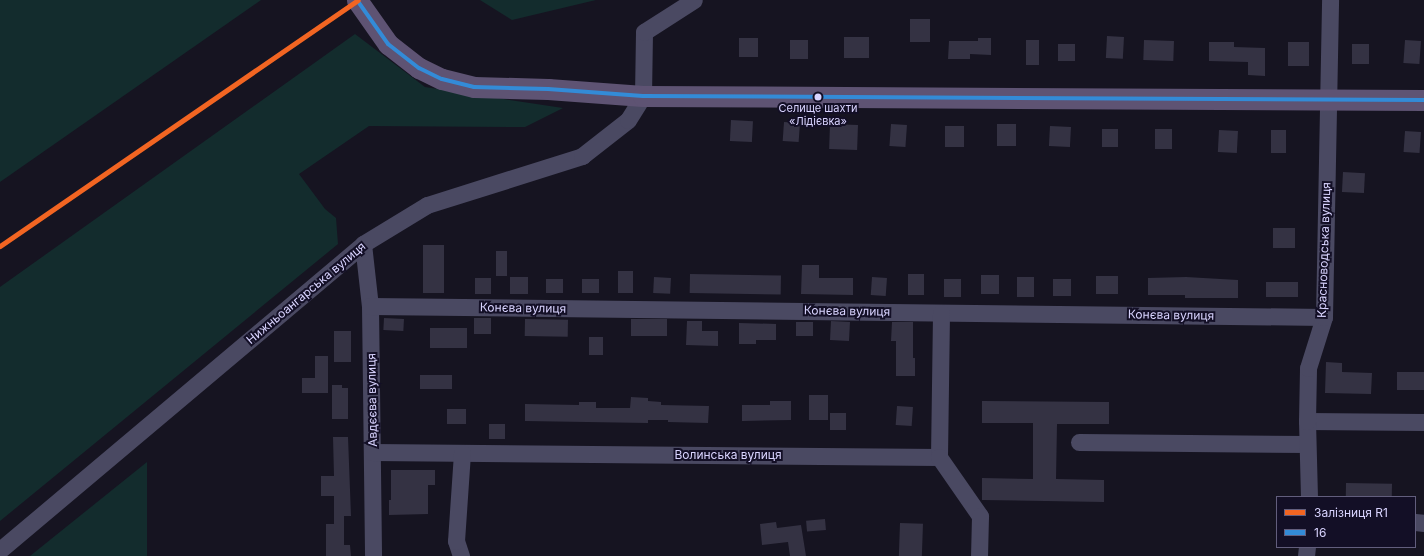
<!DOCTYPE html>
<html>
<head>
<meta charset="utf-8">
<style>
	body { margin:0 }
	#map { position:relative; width:1424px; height:556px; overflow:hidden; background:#161421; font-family:Inter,sans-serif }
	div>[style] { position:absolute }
	.green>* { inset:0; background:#132c2d }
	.building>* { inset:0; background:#343243; transform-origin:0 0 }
	.minor>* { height:17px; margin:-8.5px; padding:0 8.5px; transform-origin:8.5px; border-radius:8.5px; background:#4a4962 }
	.major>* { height:21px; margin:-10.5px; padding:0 10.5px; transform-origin:10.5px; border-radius:10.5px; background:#5e5373 }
	.bus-1>* { height:4px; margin:-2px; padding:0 2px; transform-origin:2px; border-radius:2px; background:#338bd7 }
	.rail-1>* { height:5px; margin:-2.5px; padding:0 2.5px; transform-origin:2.5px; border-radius:2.5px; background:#f26522 }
	.dots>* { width:11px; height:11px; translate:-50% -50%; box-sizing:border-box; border:2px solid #130f26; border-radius:50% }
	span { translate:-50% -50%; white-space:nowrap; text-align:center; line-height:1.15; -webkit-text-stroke:4px #130f26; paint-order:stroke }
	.bus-label { font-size:11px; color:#d9d4ff }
	.street-label { font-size:12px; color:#d9d4ff }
	.legend { position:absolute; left:1276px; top:496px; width:140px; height:52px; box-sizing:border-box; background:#130f26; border:1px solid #625e7d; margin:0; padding:5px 7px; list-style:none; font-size:12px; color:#d9d4ff }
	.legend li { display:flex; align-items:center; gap:8px; height:20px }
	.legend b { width:20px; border:1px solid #625e7d }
</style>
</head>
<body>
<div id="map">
	<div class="green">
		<i style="clip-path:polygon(0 0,261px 0,0 182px)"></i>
		<i style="clip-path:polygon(480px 0,596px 0,512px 20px)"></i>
		<i style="clip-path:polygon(355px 34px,425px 87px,563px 108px,525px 127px,369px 126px,299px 174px,325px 209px,336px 218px,338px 244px,0 521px,0 287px)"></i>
		<i style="clip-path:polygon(147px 462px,147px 556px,30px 556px)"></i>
	</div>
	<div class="building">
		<i style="left:910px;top:19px;width:20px;height:23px"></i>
		<i style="left:1107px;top:36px;width:17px;height:22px;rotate:3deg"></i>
		<i style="left:844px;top:37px;width:25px;height:21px"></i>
		<i style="left:739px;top:38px;width:19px;height:19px"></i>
		<i style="clip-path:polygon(978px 38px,991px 38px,991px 55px,970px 54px,970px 59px,948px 59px,949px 41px,978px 41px)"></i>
		<i style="left:790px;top:40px;width:18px;height:19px"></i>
		<i style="left:1026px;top:40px;width:13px;height:25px"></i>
		<i style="left:1144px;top:40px;width:30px;height:20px;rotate:2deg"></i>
		<i style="left:1405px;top:40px;width:16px;height:23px;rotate:4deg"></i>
		<i style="clip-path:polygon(1209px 42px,1234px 42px,1234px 47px,1265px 48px,1265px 76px,1248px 75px,1248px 62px,1209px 61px)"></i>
		<i style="left:1288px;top:42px;width:21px;height:24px"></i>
		<i style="left:1058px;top:44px;width:17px;height:17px"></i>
		<i style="left:1352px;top:44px;width:17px;height:20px"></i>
		<i style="left:731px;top:120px;width:22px;height:21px;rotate:3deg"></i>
		<i style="left:784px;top:122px;width:16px;height:19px;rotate:4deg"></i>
		<i style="left:830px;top:124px;width:28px;height:25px;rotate:2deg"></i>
		<i style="left:891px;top:124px;width:16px;height:22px;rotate:4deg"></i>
		<i style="left:997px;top:124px;width:19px;height:22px"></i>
		<i style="left:945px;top:126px;width:19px;height:21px"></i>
		<i style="left:1050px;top:126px;width:21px;height:20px;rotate:3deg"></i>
		<i style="left:1102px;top:129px;width:16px;height:18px"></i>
		<i style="left:1155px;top:129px;width:17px;height:20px"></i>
		<i style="left:1219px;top:130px;width:19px;height:22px;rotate:3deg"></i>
		<i style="left:1271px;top:130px;width:15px;height:23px"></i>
		<i style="left:1405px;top:131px;width:16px;height:21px;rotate:4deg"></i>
		<i style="left:1343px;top:172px;width:22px;height:20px;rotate:3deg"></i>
		<i style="left:1273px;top:228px;width:22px;height:20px"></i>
		<i style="left:423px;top:245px;width:21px;height:48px"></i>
		<i style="left:496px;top:251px;width:11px;height:25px"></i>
		<i style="clip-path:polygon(802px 265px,819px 265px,819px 278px,853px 278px,853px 295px,801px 294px)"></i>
		<i style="left:618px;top:271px;width:15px;height:22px"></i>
		<i style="left:690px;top:274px;width:91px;height:19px;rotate:1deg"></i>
		<i style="left:908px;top:274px;width:16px;height:21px"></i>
		<i style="left:981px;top:275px;width:18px;height:19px"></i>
		<i style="left:1096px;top:276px;width:22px;height:18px"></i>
		<i style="left:510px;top:277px;width:18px;height:17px"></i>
		<i style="left:654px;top:277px;width:17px;height:16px;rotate:3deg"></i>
		<i style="left:872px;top:277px;width:15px;height:18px;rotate:4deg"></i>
		<i style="left:1017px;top:277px;width:17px;height:20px"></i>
		<i style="clip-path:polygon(1186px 277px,1238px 280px,1238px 298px,1185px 298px,1185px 295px,1148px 295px,1148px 278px)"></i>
		<i style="left:475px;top:278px;width:16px;height:16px"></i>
		<i style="left:546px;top:279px;width:17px;height:14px"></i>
		<i style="left:582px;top:279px;width:17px;height:14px"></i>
		<i style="left:944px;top:279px;width:17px;height:18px"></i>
		<i style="left:1053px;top:279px;width:18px;height:17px"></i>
		<i style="left:1266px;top:282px;width:32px;height:15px"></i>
		<i style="left:384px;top:318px;width:20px;height:12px;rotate:3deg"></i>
		<i style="left:474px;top:318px;width:17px;height:16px"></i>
		<i style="left:525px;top:319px;width:43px;height:17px;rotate:1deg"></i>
		<i style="left:667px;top:319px;width:17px;height:36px;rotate:90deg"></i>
		<i style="clip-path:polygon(687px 321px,702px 321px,702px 331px,718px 331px,718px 346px,686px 345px)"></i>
		<i style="left:831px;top:321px;width:19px;height:19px;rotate:3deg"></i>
		<i style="left:796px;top:322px;width:17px;height:14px"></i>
		<i style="clip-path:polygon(892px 322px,913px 322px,913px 358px,915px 358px,915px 376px,896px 376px,896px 341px,891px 341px)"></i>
		<i style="clip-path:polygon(739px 323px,776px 324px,776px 340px,756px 340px,756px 344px,739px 344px)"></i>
		<i style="left:430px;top:328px;width:37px;height:20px"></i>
		<i style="left:334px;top:331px;width:17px;height:31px"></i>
		<i style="left:589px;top:337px;width:14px;height:18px"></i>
		<i style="clip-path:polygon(315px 356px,328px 356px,328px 393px,302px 393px,302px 378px,315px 378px)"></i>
		<i style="clip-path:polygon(1326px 362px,1342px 363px,1342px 372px,1372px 373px,1371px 394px,1325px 393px)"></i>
		<i style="left:1397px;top:372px;width:27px;height:18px"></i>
		<i style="left:420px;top:375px;width:32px;height:14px"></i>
		<i style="clip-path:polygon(332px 385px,342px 385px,342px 388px,348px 388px,348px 419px,332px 419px)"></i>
		<i style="left:809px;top:395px;width:19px;height:25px"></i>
		<i style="clip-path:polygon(631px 397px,648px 398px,648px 401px,661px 402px,661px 405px,709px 406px,708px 423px,668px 422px,668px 420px,648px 420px,648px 423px,525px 421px,525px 404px,579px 405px,579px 402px,596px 402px,596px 408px,630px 408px)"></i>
		<i style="clip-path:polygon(770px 401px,791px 401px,791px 420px,742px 421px,742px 405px,770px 405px)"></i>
		<i style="clip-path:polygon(982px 401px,1109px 402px,1109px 424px,1057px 424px,1056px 479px,1104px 480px,1104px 502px,982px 500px,982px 478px,1033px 479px,1033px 423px,982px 423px)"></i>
		<i style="left:897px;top:406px;width:16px;height:19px;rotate:4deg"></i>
		<i style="left:447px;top:409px;width:19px;height:15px"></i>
		<i style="left:830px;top:413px;width:16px;height:17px"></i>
		<i style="left:489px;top:424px;width:16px;height:15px"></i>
		<i style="clip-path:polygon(333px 437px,348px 437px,351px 516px,344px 516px,344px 545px,350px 545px,351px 556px,326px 556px,326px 524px,334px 524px,334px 496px,321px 496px,321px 476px,334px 476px)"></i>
		<i style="clip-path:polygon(391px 470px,435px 470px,435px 485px,428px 485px,428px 514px,389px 515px,389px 500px,391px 500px)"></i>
		<i style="left:1346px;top:483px;width:46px;height:14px;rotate:1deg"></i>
		<i style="left:825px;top:519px;width:11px;height:19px;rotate:85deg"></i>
		<i style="clip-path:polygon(776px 522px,777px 528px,801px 525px,806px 556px,790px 556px,788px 542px,762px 545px,760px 524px)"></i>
		<i style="left:900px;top:523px;width:23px;height:33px;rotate:2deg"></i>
	</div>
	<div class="minor">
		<i style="left:363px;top:244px;width:62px;rotate:83.6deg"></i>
		<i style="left:370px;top:306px;width:250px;rotate:89.3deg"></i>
		<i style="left:370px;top:306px;width:954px;rotate:0.66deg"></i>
		<i style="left:1307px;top:421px;width:117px;rotate:0.5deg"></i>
		<i style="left:1079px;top:442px;width:228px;rotate:0.5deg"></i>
		<i style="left:372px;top:452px;width:567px;rotate:0.51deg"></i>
		<i style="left:939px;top:457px;width:144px;rotate:-89.2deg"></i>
		<i style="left:939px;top:457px;width:72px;rotate:55.2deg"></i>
		<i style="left:980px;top:516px;width:40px;rotate:91.4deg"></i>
		<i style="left:1309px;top:497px;width:76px;rotate:-91.5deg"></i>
		<i style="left:1307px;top:421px;width:53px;rotate:-88.9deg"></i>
		<i style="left:1308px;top:368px;width:53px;rotate:-72.6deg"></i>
		<i style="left:1324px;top:317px;width:317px;rotate:-88.9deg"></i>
		<i style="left:1415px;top:522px;width:9px;rotate:6deg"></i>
		<i style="left:0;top:550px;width:475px;rotate:-40.1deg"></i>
		<i style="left:363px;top:244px;width:75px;rotate:-31.4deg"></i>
		<i style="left:427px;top:205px;width:163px;rotate:-17.5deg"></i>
		<i style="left:582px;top:156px;width:58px;rotate:-38deg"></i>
		<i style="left:628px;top:120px;width:28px;rotate:-58deg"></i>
		<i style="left:643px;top:96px;width:64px;rotate:-89.1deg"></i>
		<i style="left:644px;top:32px;width:59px;rotate:-32.6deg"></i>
		<i style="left:461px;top:556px;width:16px;rotate:-108deg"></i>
		<i style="left:456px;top:541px;width:88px;rotate:-86.1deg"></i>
		<i style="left:1306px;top:556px;width:9px;rotate:-84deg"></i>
	</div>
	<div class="major">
		<i style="left:357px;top:0;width:54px;rotate:54.8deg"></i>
		<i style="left:388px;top:44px;width:39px;rotate:38deg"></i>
		<i style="left:419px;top:68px;width:25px;rotate:26deg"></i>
		<i style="left:442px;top:79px;width:33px;rotate:14deg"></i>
		<i style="left:474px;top:87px;width:74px;rotate:1.5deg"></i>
		<i style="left:548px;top:89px;width:95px;rotate:4.2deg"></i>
		<i style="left:643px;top:96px;width:781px;rotate:0.29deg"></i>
	</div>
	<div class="bus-1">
		<i style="left:357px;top:0;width:54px;rotate:54.8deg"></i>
		<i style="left:388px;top:44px;width:39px;rotate:38deg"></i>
		<i style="left:419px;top:68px;width:25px;rotate:26deg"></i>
		<i style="left:442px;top:79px;width:33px;rotate:14deg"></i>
		<i style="left:474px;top:87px;width:74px;rotate:1.5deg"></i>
		<i style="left:548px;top:89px;width:95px;rotate:4.2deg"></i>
		<i style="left:643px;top:96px;width:781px;rotate:0.29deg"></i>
	</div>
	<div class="rail-1">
		<i style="left:0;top:246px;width:434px;rotate:-34.5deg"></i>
	</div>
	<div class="dots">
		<i style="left:818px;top:97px;background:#d9d4ff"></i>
	</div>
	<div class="bus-label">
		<span style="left:818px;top:115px">Селище шахти<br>«Лідієвка»</span>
	</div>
	<div class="street-label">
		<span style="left:1324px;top:250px;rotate:-88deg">Красноводська вулиця</span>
		<span style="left:306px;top:293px;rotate:-40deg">Нижньоангарська вулиця</span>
		<span style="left:523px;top:308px;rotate:1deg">Конєва вулиця</span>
		<span style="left:847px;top:311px;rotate:1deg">Конєва вулиця</span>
		<span style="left:1171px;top:315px;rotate:1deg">Конєва вулиця</span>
		<span style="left:372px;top:400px;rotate:-91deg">Авдєєва вулиця</span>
		<span style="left:728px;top:455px">Волинська вулиця</span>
	</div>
	<ul class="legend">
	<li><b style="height:5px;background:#f26522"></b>Залізниця R1</li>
	<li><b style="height:5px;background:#338bd7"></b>16</li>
	</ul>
</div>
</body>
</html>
